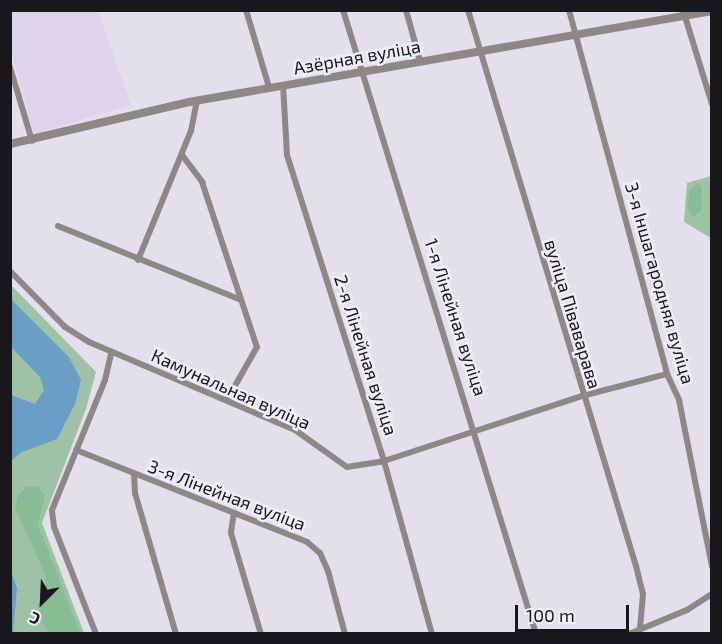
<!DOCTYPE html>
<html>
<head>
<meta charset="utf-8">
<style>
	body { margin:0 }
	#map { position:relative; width:722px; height:644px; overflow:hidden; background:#e3dfed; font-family:"Exo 2",sans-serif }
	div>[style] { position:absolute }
	.built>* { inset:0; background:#dbd4ea }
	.green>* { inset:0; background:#9fc1a6 }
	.forest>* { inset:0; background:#88bd94 }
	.water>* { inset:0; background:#699ec6 }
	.minor>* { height:6px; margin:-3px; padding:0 3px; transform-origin:3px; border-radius:3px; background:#8f8787 }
	.tertiary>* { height:8px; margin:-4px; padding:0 4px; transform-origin:4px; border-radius:4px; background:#8f8787 }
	span { translate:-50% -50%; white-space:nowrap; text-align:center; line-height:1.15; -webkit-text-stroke:5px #f0ecfb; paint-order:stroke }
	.street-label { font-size:18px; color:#19171c }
	.frame { position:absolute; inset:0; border:12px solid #19171c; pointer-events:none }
	.north { position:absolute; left:12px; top:572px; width:60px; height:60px; -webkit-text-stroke:4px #f0ecfb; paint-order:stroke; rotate:204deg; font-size:16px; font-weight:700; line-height:24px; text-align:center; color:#19171c }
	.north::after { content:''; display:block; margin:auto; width:21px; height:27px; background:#19171c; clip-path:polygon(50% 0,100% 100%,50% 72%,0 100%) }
	.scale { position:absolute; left:515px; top:605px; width:114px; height:27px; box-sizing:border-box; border:3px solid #19171c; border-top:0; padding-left:8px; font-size:18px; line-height:21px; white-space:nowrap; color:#19171c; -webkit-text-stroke:4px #f0ecfb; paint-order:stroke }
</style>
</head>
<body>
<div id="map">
	<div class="built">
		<i style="clip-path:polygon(11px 10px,98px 11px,131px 105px,34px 134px,11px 51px)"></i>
	</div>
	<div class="green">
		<i style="clip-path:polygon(711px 176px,711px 238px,684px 222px,687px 183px)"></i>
		<i style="clip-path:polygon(11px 285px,96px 372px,86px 409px,42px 523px,84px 633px,11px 633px)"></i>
	</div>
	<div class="forest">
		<i style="clip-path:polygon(697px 184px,701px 187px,702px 210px,694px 217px,688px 210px,689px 191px)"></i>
		<i style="clip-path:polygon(27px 487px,37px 487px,45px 495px,38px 524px,80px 633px,48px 633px,42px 621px,38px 605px,46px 584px,45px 574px,15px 508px,18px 495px)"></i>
	</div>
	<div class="water">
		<i style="clip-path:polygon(11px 299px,69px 357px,81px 380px,75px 404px,57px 439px,22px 452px,11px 461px,11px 395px,35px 404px,44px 390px,40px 377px,11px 347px)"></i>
		<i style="clip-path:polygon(11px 571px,17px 588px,13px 634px,10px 633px)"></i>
	</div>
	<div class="minor">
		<i style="left:246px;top:10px;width:80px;rotate:73.4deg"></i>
		<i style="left:343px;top:10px;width:653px;rotate:72.81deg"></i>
		<i style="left:406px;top:10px;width:53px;rotate:74.6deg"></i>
		<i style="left:468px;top:10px;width:581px;rotate:73.19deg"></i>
		<i style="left:636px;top:566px;width:29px;rotate:76deg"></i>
		<i style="left:643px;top:594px;width:33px;rotate:95deg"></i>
		<i style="left:569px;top:10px;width:377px;rotate:74.9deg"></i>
		<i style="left:667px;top:374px;width:29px;rotate:65deg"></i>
		<i style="left:679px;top:400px;width:170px;rotate:78.8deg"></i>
		<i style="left:683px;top:10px;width:98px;rotate:72.9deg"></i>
		<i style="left:10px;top:67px;width:77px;rotate:73.4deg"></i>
		<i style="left:283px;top:85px;width:70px;rotate:86.7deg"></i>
		<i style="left:287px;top:155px;width:321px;rotate:72.4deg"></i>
		<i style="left:384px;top:461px;width:180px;rotate:74.5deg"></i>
		<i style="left:182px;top:155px;width:34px;rotate:53deg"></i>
		<i style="left:202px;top:182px;width:174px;rotate:71.6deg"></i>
		<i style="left:257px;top:347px;width:61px;rotate:119.5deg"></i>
		<i style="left:58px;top:226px;width:195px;rotate:22deg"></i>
		<i style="left:138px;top:260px;width:139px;rotate:-67.7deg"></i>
		<i style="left:191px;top:131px;width:31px;rotate:-79deg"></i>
		<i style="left:10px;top:271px;width:78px;rotate:45.5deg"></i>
		<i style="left:65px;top:327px;width:28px;rotate:32deg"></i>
		<i style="left:89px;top:342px;width:224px;rotate:23.1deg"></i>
		<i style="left:295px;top:430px;width:64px;rotate:35.4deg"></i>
		<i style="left:347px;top:467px;width:37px;rotate:-9deg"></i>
		<i style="left:384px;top:461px;width:208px;rotate:-18.2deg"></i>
		<i style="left:582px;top:396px;width:88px;rotate:-14.5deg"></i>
		<i style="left:76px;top:450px;width:249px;rotate:21.7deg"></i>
		<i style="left:307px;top:542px;width:17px;rotate:40deg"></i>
		<i style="left:320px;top:553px;width:20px;rotate:66deg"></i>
		<i style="left:328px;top:571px;width:65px;rotate:74.9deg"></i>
		<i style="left:134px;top:474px;width:19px;rotate:87deg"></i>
		<i style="left:135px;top:493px;width:147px;rotate:73.8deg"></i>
		<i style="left:234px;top:513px;width:20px;rotate:99deg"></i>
		<i style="left:231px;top:533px;width:105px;rotate:73.5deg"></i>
		<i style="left:96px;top:634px;width:115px;rotate:-111.4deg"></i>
		<i style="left:54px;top:527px;width:17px;rotate:-97deg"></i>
		<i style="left:52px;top:510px;width:140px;rotate:-67.8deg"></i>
		<i style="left:105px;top:380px;width:28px;rotate:-77deg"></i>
		<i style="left:629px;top:634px;width:63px;rotate:-22.5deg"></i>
		<i style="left:687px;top:610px;width:30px;rotate:-33deg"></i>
	</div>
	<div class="tertiary">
		<i style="left:10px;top:144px;width:184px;rotate:-13.2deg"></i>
		<i style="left:189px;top:102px;width:531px;rotate:-9.87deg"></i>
	</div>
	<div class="street-label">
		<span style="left:357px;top:57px;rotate:-10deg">Азёрная вуліца</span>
		<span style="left:660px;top:283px;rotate:74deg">3-я Іншагародняя вуліца</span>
		<span style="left:573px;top:314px;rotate:73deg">вуліца Піваварава</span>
		<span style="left:456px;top:317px;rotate:72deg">1-я Лінейная вуліца</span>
		<span style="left:366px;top:355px;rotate:72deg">2-я Лінейная вуліца</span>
		<span style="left:231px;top:389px;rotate:24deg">Камунальная вуліца</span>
		<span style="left:227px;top:495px;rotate:21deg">3-я Лінейная вуліца</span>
	</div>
	<div class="frame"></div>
	<div class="north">С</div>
	<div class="scale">100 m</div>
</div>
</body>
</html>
